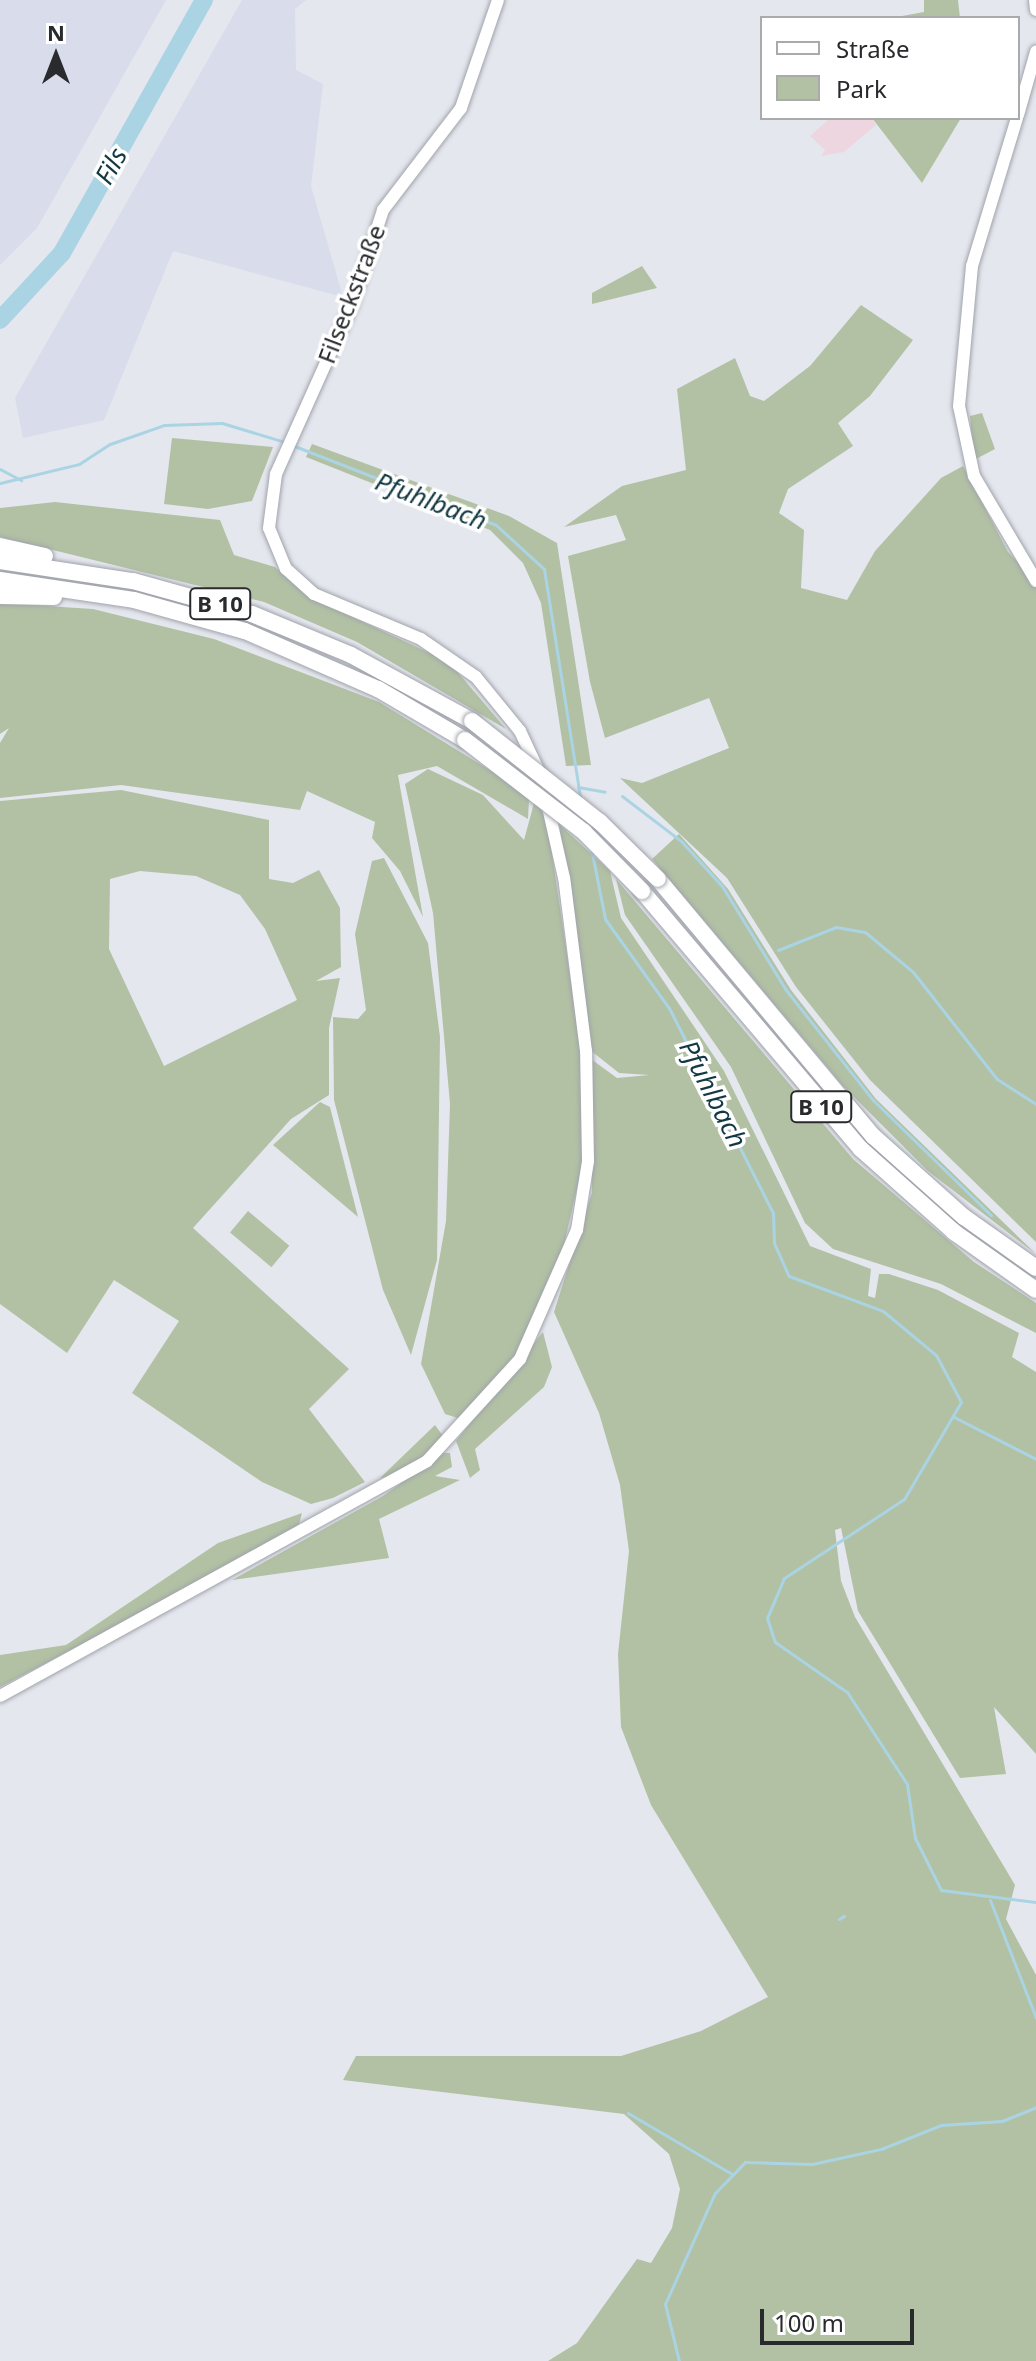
<!DOCTYPE html>
<html>
<head>
<meta charset="utf-8">
<style>
	body { margin:0 }
	#map { position:relative; width:1036px; height:2361px; overflow:hidden; background:#e5e7ef; font-family:"Noto Sans",sans-serif }
	div>[style] { position:absolute }
	.built>* { inset:0; background:#d8dceb }
	.education>* { inset:0; background:#eed6e0 }
	.green>* { inset:0; background:#b2c1a4; transform-origin:0 0 }
	.stream>* { height:3px; margin:-1.5px; padding:0 1.5px; transform-origin:1.5px; border-radius:1.5px; background:#aad4e3 }
	.river>* { height:18px; margin:-9px; padding:0 9px; transform-origin:9px; border-radius:9px; background:#aad4e3 }
	.roads { filter:drop-shadow(0 0 2px #a0a3aa) drop-shadow(0 0 2px #a0a3aa) }
	.tertiary>* { height:12px; margin:-6px; padding:0 6px; transform-origin:6px; border-radius:6px; background:#fff }
	.trunk>* { height:16px; margin:-8px; padding:0 8px; transform-origin:8px; border-radius:8px; background:#fff }
	.bridges { filter:drop-shadow(0 0 2px #a0a3aa) drop-shadow(0 0 2px #a0a3aa) }
	.trunk-bridge>* { height:16px; margin:-8px; padding:0 8px; transform-origin:8px; border-radius:8px; background:#fff }
	span { translate:-50% -50%; white-space:nowrap; text-align:center; line-height:1.15; -webkit-text-stroke:7px #fff; paint-order:stroke }
	.shield-label span { padding:2px 6px; background:#fff; border:2px solid; border-radius:6px; -webkit-text-stroke-width:0 }
	.shield-label { font-size:22px; color:#292a2d; font-weight:700 }
	.street-label { font-size:24px; color:#292a2d }
	.water-label { font-size:26px; color:#113843; font-style:italic }
	.legend { position:absolute; left:760px; top:16px; width:260px; height:104px; box-sizing:border-box; background:#fff; border:2px solid #a9aaab; margin:0; padding:10px 14px; list-style:none; font-size:24px; color:#292a2d }
	.legend li { display:flex; align-items:center; gap:16px; height:40px }
	.legend b { width:40px; border:2px solid #a9aaab }
	.north { position:absolute; left:16px; top:16px; width:80px; height:80px; -webkit-text-stroke:6px #fff; paint-order:stroke; rotate:0deg; font-size:22px; font-weight:700; line-height:32px; text-align:center; color:#292a2d }
	.north::after { content:''; display:block; margin:auto; width:28px; height:36px; background:#292a2d; clip-path:polygon(50% 0,100% 100%,50% 72%,0 100%) }
	.scale { position:absolute; left:760px; top:2309px; width:154px; height:36px; box-sizing:border-box; border:4px solid #292a2d; border-top:0; padding-left:10px; font-size:24px; line-height:28px; white-space:nowrap; color:#292a2d; -webkit-text-stroke:6px #fff; paint-order:stroke }
</style>
</head>
<body>
<div id="map">
	<div class="built">
		<i style="clip-path:polygon(0 0,166px 0,37px 228px,0 265px)"></i>
		<i style="clip-path:polygon(242px 0,306px 0,295px 9px,296px 70px,323px 84px,311px 186px,343px 297px,173px 251px,104px 420px,23px 438px,15px 398px)"></i>
	</div>
	<div class="education">
		<i style="clip-path:polygon(830px 118px,872px 118px,876px 125px,844px 152px,821px 156px,825px 150px,810px 136px)"></i>
	</div>
	<div class="green">
		<i style="clip-path:polygon(924px 0,958px 0,960px 18px,891px 18px,924px 12px)"></i>
		<i style="clip-path:polygon(872px 118px,961px 118px,922px 183px)"></i>
		<i style="clip-path:polygon(642px 266px,657px 288px,592px 304px,592px 293px)"></i>
		<i style="clip-path:polygon(861px 305px,913px 340px,870px 396px,838px 423px,853px 446px,788px 489px,779px 513px,804px 530px,801px 588px,847px 600px,875px 551px,941px 478px,963px 466px,1008px 552px,1036px 581px,1036px 1242px,870px 1080px,796px 987px,727px 878px,620px 778px,642px 783px,729px 748px,709px 698px,605px 738px,590px 682px,568px 556px,626px 540px,616px 515px,564px 527px,622px 486px,686px 470px,677px 389px,735px 358px,750px 396px,764px 401px,810px 366px)"></i>
		<i style="clip-path:polygon(982px 413px,995px 449px,974px 460px,970px 416px)"></i>
		<i style="clip-path:polygon(172px 438px,273px 447px,252px 501px,208px 509px,164px 504px)"></i>
		<i style="clip-path:polygon(312px 444px,509px 516px,557px 543px,591px 765px,566px 766px,541px 603px,523px 563px,490px 530px,306px 457px)"></i>
		<i style="clip-path:polygon(55px 502px,220px 520px,234px 555px,275px 567px,307px 596px,449px 662px,506px 729px,357px 642px,264px 602px,0 537px,0 508px)"></i>
		<i style="clip-path:polygon(0 603px,93px 609px,214px 639px,379px 702px,501px 777px,529px 800px,528px 819px,437px 766px,398px 775px,423px 917px,400px 871px,372px 838px,375px 822px,307px 791px,300px 810px,121px 785px,0 798px,0 743px,9px 728px,0 734px)"></i>
		<i style="clip-path:polygon(428px 769px,483px 795px,524px 840px,534px 803px,546px 814px,581px 1049px,584px 1158px,557px 1275px,513px 1360px,464px 1420px,445px 1414px,421px 1364px,446px 1221px,450px 1104px,433px 913px,405px 784px)"></i>
		<i style="clip-path:polygon(evenodd,121px 790px,269px 820px,269px 879px,293px 883px,319px 870px,340px 908px,341px 967px,316px 981px,340px 978px,329px 1028px,329px 1095px,291px 1119px,193px 1228px,349px 1369px,309px 1409px,365px 1482px,333px 1498px,311px 1504px,262px 1482px,132px 1393px,179px 1321px,114px 1280px,67px 1353px,0 1304px,0 801px,121px 790px,140px 871px,196px 876px,240px 895px,265px 929px,297px 1000px,164px 1066px,109px 949px,110px 879px,140px 871px)"></i>
		<i style="clip-path:polygon(559px 824px,610px 871px,621px 918px,724px 1071px,810px 1246px,871px 1269px,868px 1296px,875px 1298px,879px 1274px,889px 1274px,938px 1290px,1019px 1333px,1012px 1357px,1036px 1372px,1036px 1754px,994px 1707px,1006px 1774px,960px 1778px,858px 1611px,841px 1528px,835px 1530px,841px 1581px,855px 1617px,1015px 1885px,1006px 1919px,1036px 1975px,1036px 2361px,548px 2361px,577px 2343px,637px 2259px,651px 2263px,672px 2228px,680px 2189px,669px 2154px,624px 2114px,343px 2080px,356px 2056px,621px 2056px,701px 2031px,768px 1997px,651px 1805px,621px 1727px,618px 1654px,629px 1551px,620px 1485px,599px 1413px,554px 1312px,592px 1193px,591px 1059px,617px 1078px,649px 1075px,619px 1073px,590px 1050px)"></i>
		<i style="clip-path:polygon(679px 834px,728px 889px,791px 990px,876px 1099px,1036px 1254px,928px 1171px,843px 1086px,652px 859px)"></i>
		<i style="clip-path:polygon(384px 858px,428px 943px,440px 1037px,437px 1260px,411px 1355px,383px 1290px,334px 1100px,333px 1017px,358px 1019px,366px 1010px,355px 934px,372px 861px)"></i>
		<i style="clip-path:polygon(616px 879px,853px 1159px,974px 1262px,1036px 1303px,1036px 1333px,941px 1284px,833px 1249px,805px 1223px,731px 1067px,625px 915px)"></i>
		<i style="clip-path:polygon(320px 1102px,330px 1107px,358px 1217px,273px 1145px)"></i>
		<i style="left:248px;top:1211px;width:54px;height:28px;rotate:40deg"></i>
		<i style="clip-path:polygon(543px 1332px,552px 1367px,544px 1387px,475px 1449px,480px 1470px,470px 1478px,456px 1441px)"></i>
		<i style="clip-path:polygon(435px 1425px,443px 1436px,428px 1454px,401px 1474px,380px 1478px)"></i>
		<i style="clip-path:polygon(443px 1453px,450px 1453px,452px 1467px,435px 1476px,460px 1480px,379px 1519px,389px 1558px,232px 1580px,383px 1496px)"></i>
		<i style="clip-path:polygon(302px 1513px,297px 1532px,0 1687px,0 1655px,66px 1645px,218px 1543px)"></i>
	</div>
	<div class="stream">
		<i style="left:292px;top:445px;width:219px;rotate:21.4deg"></i>
		<i style="left:496px;top:525px;width:65px;rotate:42.5deg"></i>
		<i style="left:544px;top:569px;width:231px;rotate:81deg"></i>
		<i style="left:0;top:469px;width:24px;rotate:28deg"></i>
		<i style="left:0;top:483px;width:81px;rotate:-13.5deg"></i>
		<i style="left:79px;top:464px;width:37px;rotate:-33deg"></i>
		<i style="left:110px;top:444px;width:57px;rotate:-19.4deg"></i>
		<i style="left:164px;top:425px;width:58px;rotate:-2deg"></i>
		<i style="left:222px;top:423px;width:66px;rotate:16.8deg"></i>
		<i style="left:578px;top:787px;width:27px;rotate:10deg"></i>
		<i style="left:622px;top:796px;width:74px;rotate:37.3deg"></i>
		<i style="left:681px;top:841px;width:61px;rotate:47.7deg"></i>
		<i style="left:722px;top:886px;width:122px;rotate:58.4deg"></i>
		<i style="left:786px;top:990px;width:140px;rotate:51.7deg"></i>
		<i style="left:873px;top:1100px;width:165px;rotate:44.3deg"></i>
		<i style="left:591px;top:848px;width:72px;rotate:78.8deg"></i>
		<i style="left:605px;top:919px;width:110px;rotate:54.3deg"></i>
		<i style="left:669px;top:1008px;width:230px;rotate:63.1deg"></i>
		<i style="left:773px;top:1213px;width:30px;rotate:88deg"></i>
		<i style="left:774px;top:1243px;width:36px;rotate:66deg"></i>
		<i style="left:789px;top:1276px;width:100px;rotate:20.4deg"></i>
		<i style="left:883px;top:1311px;width:69px;rotate:39.7deg"></i>
		<i style="left:936px;top:1355px;width:53px;rotate:62deg"></i>
		<i style="left:961px;top:1402px;width:113px;rotate:120.4deg"></i>
		<i style="left:904px;top:1499px;width:144px;rotate:146.6deg"></i>
		<i style="left:784px;top:1578px;width:43px;rotate:113deg"></i>
		<i style="left:767px;top:1618px;width:25px;rotate:72deg"></i>
		<i style="left:775px;top:1642px;width:88px;rotate:34.8deg"></i>
		<i style="left:847px;top:1692px;width:110px;rotate:56.9deg"></i>
		<i style="left:907px;top:1784px;width:55px;rotate:81.6deg"></i>
		<i style="left:915px;top:1838px;width:58px;rotate:63.4deg"></i>
		<i style="left:941px;top:1890px;width:96px;rotate:7.2deg"></i>
		<i style="left:778px;top:950px;width:62px;rotate:-21.6deg"></i>
		<i style="left:836px;top:927px;width:29px;rotate:10deg"></i>
		<i style="left:865px;top:932px;width:62px;rotate:39.8deg"></i>
		<i style="left:913px;top:972px;width:136px;rotate:51.9deg"></i>
		<i style="left:997px;top:1079px;width:46px;rotate:32.7deg"></i>
		<i style="left:954px;top:1417px;width:92px;rotate:27.1deg"></i>
		<i style="left:990px;top:1900px;width:127px;rotate:68.7deg"></i>
		<i style="left:839px;top:1919px;width:6px;rotate:-31deg"></i>
		<i style="left:628px;top:2113px;width:121px;rotate:30.4deg"></i>
		<i style="left:679px;top:2361px;width:59px;rotate:-103.8deg"></i>
		<i style="left:665px;top:2304px;width:122px;rotate:-65.8deg"></i>
		<i style="left:715px;top:2193px;width:43px;rotate:-45.9deg"></i>
		<i style="left:745px;top:2162px;width:67px;rotate:1.7deg"></i>
		<i style="left:812px;top:2164px;width:71px;rotate:-12.3deg"></i>
		<i style="left:881px;top:2149px;width:65px;rotate:-21.8deg"></i>
		<i style="left:941px;top:2125px;width:61px;rotate:-3.8deg"></i>
		<i style="left:1002px;top:2121px;width:37px;rotate:-22deg"></i>
	</div>
	<div class="river">
		<i style="left:0;top:320px;width:91px;rotate:-47.2deg"></i>
		<i style="left:62px;top:253px;width:290px;rotate:-60.7deg"></i>
	</div>
	<div class="roads">
		<div class="tertiary">
			<i style="left:1035px;top:0;width:10px;rotate:84deg"></i>
			<i style="left:1018px;top:115px;width:66px;rotate:-74.1deg"></i>
			<i style="left:1017px;top:118px;width:155px;rotate:106.9deg"></i>
			<i style="left:972px;top:266px;width:141px;rotate:95.3deg"></i>
			<i style="left:959px;top:406px;width:72px;rotate:77.9deg"></i>
			<i style="left:974px;top:476px;width:122px;rotate:59.4deg"></i>
			<i style="left:0;top:1696px;width:487px;rotate:-28.8deg"></i>
			<i style="left:427px;top:1461px;width:138px;rotate:-47.6deg"></i>
			<i style="left:520px;top:1359px;width:141px;rotate:-66.2deg"></i>
			<i style="left:577px;top:1230px;width:70px;rotate:-80.9deg"></i>
			<i style="left:588px;top:1161px;width:110px;rotate:-91deg"></i>
			<i style="left:586px;top:1051px;width:174px;rotate:-97.2deg"></i>
			<i style="left:564px;top:878px;width:105px;rotate:-102.7deg"></i>
			<i style="left:541px;top:776px;width:50px;rotate:-115deg"></i>
			<i style="left:520px;top:731px;width:70px;rotate:-129.2deg"></i>
			<i style="left:476px;top:677px;width:67px;rotate:-145.4deg"></i>
			<i style="left:421px;top:639px;width:116px;rotate:-157.2deg"></i>
			<i style="left:314px;top:594px;width:38px;rotate:-138deg"></i>
			<i style="left:286px;top:569px;width:44px;rotate:-112.5deg"></i>
			<i style="left:269px;top:528px;width:54px;rotate:-82.6deg"></i>
			<i style="left:276px;top:474px;width:185px;rotate:-65.8deg"></i>
			<i style="left:352px;top:305px;width:100px;rotate:-71.9deg"></i>
			<i style="left:383px;top:210px;width:128px;rotate:-52.6deg"></i>
			<i style="left:461px;top:108px;width:114px;rotate:-71.1deg"></i>
		</div>
		<div class="trunk">
			<i style="left:0;top:546px;width:46px;rotate:12.5deg"></i>
			<i style="left:0;top:561px;width:134px;rotate:8.6deg"></i>
			<i style="left:133px;top:581px;width:123px;rotate:15.5deg"></i>
			<i style="left:252px;top:614px;width:107px;rotate:22.5deg"></i>
			<i style="left:351px;top:655px;width:138px;rotate:28.6deg"></i>
			<i style="left:0;top:580px;width:135px;rotate:8.5deg"></i>
			<i style="left:134px;top:600px;width:115px;rotate:15.6deg"></i>
			<i style="left:245px;top:631px;width:145px;rotate:23.6deg"></i>
			<i style="left:378px;top:689px;width:101px;rotate:30.4deg"></i>
			<i style="left:0;top:596px;width:54px;rotate:1.1deg"></i>
			<i style="left:658px;top:879px;width:335px;rotate:50.1deg"></i>
			<i style="left:873px;top:1136px;width:122px;rotate:41.7deg"></i>
			<i style="left:964px;top:1217px;width:88px;rotate:35.3deg"></i>
			<i style="left:642px;top:891px;width:338px;rotate:49.7deg"></i>
			<i style="left:861px;top:1149px;width:125px;rotate:41.7deg"></i>
			<i style="left:954px;top:1232px;width:100px;rotate:35.3deg"></i>
		</div>
	</div>
	<div class="bridges">
		<div class="trunk-bridge">
			<i style="left:472px;top:721px;width:163px;rotate:38.3deg"></i>
			<i style="left:600px;top:822px;width:81px;rotate:44.5deg"></i>
			<i style="left:465px;top:740px;width:150px;rotate:37.7deg"></i>
			<i style="left:584px;top:832px;width:83px;rotate:45.5deg"></i>
		</div>
	</div>
	<div class="shield-label">
		<span style="left:220px;top:604px">B 10</span>
		<span style="left:821px;top:1107px">B 10</span>
	</div>
	<div class="street-label">
		<span style="left:351px;top:294px;rotate:-69deg">Filseckstraße</span>
	</div>
	<div class="water-label">
		<span style="left:111px;top:166px;rotate:-61deg">Fils</span>
		<span style="left:431px;top:501px;rotate:21deg">Pfuhlbach</span>
		<span style="left:713px;top:1094px;rotate:63deg">Pfuhlbach</span>
	</div>
	<ul class="legend">
	<li><b style="height:10px;background:#fff"></b>Straße</li>
	<li><b style="height:22px;background:#b2c1a4"></b>Park</li>
	</ul>
	<div class="north">N</div>
	<div class="scale">100 m</div>
</div>
</body>
</html>
